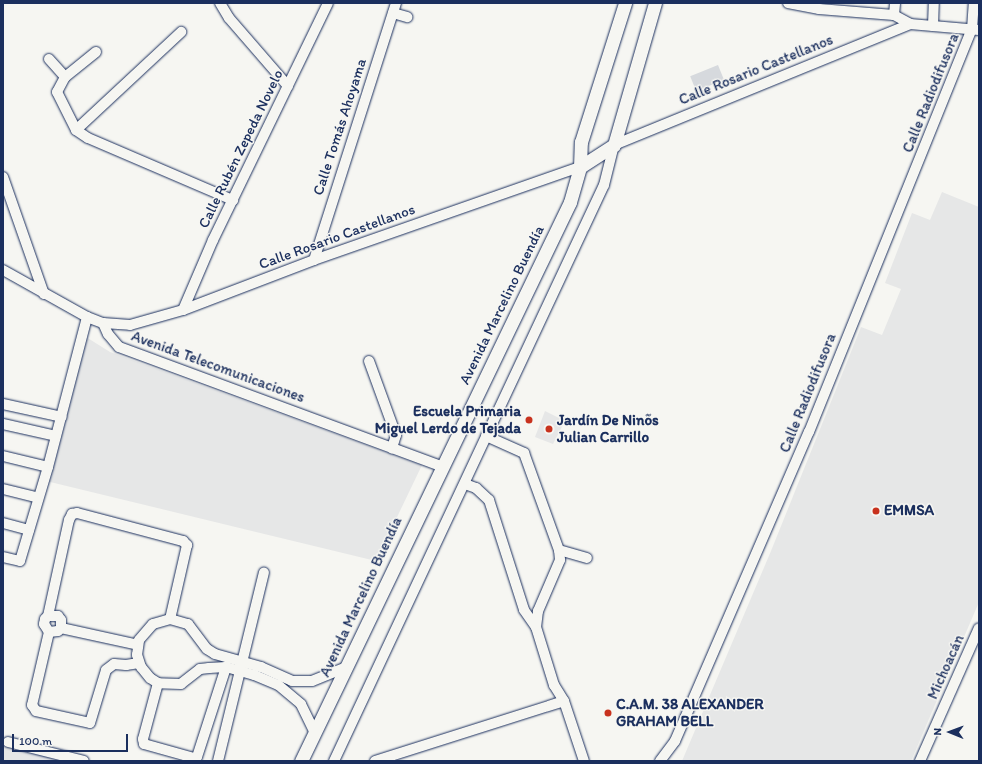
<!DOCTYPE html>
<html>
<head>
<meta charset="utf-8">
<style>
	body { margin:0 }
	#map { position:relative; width:982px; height:764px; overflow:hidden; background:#f6f6f2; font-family:Itim,sans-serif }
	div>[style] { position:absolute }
	.built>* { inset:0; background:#e6e7e7 }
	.green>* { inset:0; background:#d6d9dd; transform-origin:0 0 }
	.roads { filter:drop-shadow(0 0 1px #1b2f5e) drop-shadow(0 0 1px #1b2f5e) }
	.minor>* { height:10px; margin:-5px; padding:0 5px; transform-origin:5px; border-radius:5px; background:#f6f6f2 }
	.major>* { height:13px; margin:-6.5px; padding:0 6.5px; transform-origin:6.5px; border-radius:6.5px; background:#f6f6f2 }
	.dots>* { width:11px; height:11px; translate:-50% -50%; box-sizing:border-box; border:2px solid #f6f6f2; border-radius:50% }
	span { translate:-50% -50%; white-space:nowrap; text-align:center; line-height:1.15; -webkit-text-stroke:3px #f6f6f2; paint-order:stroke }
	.street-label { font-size:15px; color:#1b2f5e }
	.poi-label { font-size:15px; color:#1b2f5e; font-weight:700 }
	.right { translate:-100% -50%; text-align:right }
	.left { translate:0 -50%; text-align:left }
	.frame { position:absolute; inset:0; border:4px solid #1b2f5e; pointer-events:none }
	.north { position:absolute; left:930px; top:712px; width:40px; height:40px; -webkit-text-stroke:3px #f6f6f2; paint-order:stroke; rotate:271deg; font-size:11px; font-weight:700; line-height:16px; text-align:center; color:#1b2f5e }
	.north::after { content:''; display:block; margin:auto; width:14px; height:18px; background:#1b2f5e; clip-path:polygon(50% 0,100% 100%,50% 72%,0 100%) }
	.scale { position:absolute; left:12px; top:734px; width:116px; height:18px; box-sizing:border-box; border:2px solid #1b2f5e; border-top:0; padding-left:5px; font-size:12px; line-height:14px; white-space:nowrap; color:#1b2f5e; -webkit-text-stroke:3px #f6f6f2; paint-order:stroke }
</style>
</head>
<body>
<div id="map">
	<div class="built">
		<i style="clip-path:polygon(942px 192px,979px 207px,979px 602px,911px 761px,682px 761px,771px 551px,861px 327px,882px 335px,901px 289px,885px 283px,912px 213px,930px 220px)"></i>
		<i style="clip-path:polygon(86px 337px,110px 352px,422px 465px,376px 561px,46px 481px)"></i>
		<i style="clip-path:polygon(545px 411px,565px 421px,553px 444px,535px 437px)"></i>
		<i style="clip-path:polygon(3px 738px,94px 761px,3px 761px)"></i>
	</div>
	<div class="green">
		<i style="left:718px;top:65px;width:16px;height:30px;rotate:68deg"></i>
	</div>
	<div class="roads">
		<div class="minor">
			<i style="left:220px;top:3px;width:17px;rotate:59deg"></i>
			<i style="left:229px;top:18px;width:90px;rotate:49.1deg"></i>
			<i style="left:788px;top:3px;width:32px;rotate:11deg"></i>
			<i style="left:819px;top:9px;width:75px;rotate:4.6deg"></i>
			<i style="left:894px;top:15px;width:18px;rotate:29deg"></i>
			<i style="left:910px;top:24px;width:69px;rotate:5deg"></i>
			<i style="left:393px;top:13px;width:15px;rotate:16deg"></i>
			<i style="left:894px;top:15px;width:12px;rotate:-85deg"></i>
			<i style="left:933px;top:26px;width:23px;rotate:-88deg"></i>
			<i style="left:96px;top:52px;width:40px;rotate:141deg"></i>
			<i style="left:65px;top:77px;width:17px;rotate:118deg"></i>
			<i style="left:57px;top:92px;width:42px;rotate:63.4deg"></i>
			<i style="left:76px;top:130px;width:14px;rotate:34deg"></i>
			<i style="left:88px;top:138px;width:158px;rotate:23.2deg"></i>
			<i style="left:49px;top:59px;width:24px;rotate:48deg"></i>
			<i style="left:76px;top:130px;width:144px;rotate:-43deg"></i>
			<i style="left:3px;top:177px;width:124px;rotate:70.7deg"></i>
			<i style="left:314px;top:260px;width:270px;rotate:-72.3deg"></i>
			<i style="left:3px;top:270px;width:96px;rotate:29.2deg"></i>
			<i style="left:87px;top:317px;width:17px;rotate:21deg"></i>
			<i style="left:103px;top:323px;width:27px;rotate:4deg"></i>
			<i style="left:130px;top:325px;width:55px;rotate:-15.8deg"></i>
			<i style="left:183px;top:310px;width:140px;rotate:-20.9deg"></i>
			<i style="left:314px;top:260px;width:282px;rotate:-19.3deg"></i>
			<i style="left:183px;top:310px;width:76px;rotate:-66.8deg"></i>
			<i style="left:213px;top:240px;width:263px;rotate:-64.1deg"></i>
			<i style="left:103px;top:323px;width:12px;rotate:66deg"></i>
			<i style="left:108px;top:334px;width:17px;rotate:50deg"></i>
			<i style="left:119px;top:347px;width:343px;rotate:20.3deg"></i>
			<i style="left:369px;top:361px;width:79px;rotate:70deg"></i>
			<i style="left:396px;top:435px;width:14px;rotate:107deg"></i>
			<i style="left:3px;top:404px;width:60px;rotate:12.4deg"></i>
			<i style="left:3px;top:424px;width:54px;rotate:12.8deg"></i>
			<i style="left:486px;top:436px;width:42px;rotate:24.1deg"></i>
			<i style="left:524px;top:453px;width:103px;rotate:70.2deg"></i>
			<i style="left:559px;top:550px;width:10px;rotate:84deg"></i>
			<i style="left:560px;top:560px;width:56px;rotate:113.3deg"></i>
			<i style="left:538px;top:611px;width:16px;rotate:97deg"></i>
			<i style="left:536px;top:627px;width:61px;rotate:72.8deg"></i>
			<i style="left:554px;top:685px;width:19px;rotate:58deg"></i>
			<i style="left:564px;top:701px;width:63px;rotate:71.6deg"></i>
			<i style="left:3px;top:456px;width:46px;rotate:13.7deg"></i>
			<i style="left:48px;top:467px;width:98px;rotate:106.6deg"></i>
			<i style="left:20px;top:561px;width:17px;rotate:-167deg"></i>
			<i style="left:48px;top:467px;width:155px;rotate:-75.4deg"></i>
			<i style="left:465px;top:484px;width:12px;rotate:20deg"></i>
			<i style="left:476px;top:488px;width:18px;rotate:43deg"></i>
			<i style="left:489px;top:500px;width:115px;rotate:72.3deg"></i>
			<i style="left:524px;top:610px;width:21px;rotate:55deg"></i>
			<i style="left:3px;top:489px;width:36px;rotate:14deg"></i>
			<i style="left:3px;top:523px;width:27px;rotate:15deg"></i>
			<i style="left:559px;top:550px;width:29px;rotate:16deg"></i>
			<i style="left:48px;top:616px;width:98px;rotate:-77.7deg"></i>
			<i style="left:69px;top:520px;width:7px;rotate:-63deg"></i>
			<i style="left:72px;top:514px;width:5px;rotate:-11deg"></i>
			<i style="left:77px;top:513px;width:110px;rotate:14.8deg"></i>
			<i style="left:183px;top:541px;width:6px;rotate:45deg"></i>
			<i style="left:187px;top:545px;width:76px;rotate:102.9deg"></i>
			<i style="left:61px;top:628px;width:8px;rotate:-90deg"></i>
			<i style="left:61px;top:620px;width:5px;rotate:-127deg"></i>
			<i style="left:58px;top:616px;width:10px;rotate:180deg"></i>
			<i style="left:48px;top:616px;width:4px;rotate:135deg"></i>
			<i style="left:45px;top:619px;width:5px;rotate:101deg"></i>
			<i style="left:44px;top:624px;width:9px;rotate:58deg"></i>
			<i style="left:49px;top:632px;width:9px;rotate:-6deg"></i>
			<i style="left:58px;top:631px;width:4px;rotate:-45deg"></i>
			<i style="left:61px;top:628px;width:79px;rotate:12.4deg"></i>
			<i style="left:49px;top:632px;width:75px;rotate:103.1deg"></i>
			<i style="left:32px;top:705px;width:7px;rotate:56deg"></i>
			<i style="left:36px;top:711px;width:55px;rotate:12.5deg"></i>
			<i style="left:90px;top:723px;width:55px;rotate:-73.2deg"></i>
			<i style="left:106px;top:670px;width:10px;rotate:-37deg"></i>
			<i style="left:114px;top:664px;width:12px;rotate:5deg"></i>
			<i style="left:126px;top:665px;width:13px;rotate:-9deg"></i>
			<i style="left:158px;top:683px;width:58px;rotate:105deg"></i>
			<i style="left:143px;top:739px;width:5px;rotate:79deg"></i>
			<i style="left:144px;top:744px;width:52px;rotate:15.6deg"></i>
			<i style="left:194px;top:758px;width:3px;rotate:-18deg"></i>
			<i style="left:197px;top:757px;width:95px;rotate:-72.1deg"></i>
			<i style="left:315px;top:733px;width:32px;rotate:-116deg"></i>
			<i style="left:301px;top:704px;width:30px;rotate:-140deg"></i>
			<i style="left:278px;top:685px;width:26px;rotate:-157deg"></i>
			<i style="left:254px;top:675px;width:29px;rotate:-164deg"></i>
			<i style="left:226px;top:667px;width:17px;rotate:177deg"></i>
			<i style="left:209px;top:668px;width:9px;rotate:174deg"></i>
			<i style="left:200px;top:669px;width:24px;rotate:142deg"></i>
			<i style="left:181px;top:684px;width:23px;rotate:-178deg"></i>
			<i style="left:158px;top:683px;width:9px;rotate:-148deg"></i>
			<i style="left:150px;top:678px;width:14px;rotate:-129deg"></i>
			<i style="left:141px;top:667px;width:13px;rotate:-108deg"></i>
			<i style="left:137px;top:655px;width:15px;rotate:-82deg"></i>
			<i style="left:139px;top:640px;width:21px;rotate:-49deg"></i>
			<i style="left:153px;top:624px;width:18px;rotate:-16deg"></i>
			<i style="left:170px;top:619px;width:19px;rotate:16deg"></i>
			<i style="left:188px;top:624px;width:31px;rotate:53deg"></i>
			<i style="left:207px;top:649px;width:9px;rotate:32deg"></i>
			<i style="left:215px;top:654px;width:48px;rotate:15.8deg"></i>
			<i style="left:261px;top:667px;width:34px;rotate:24deg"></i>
			<i style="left:292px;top:681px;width:20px"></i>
			<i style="left:312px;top:681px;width:37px;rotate:-22deg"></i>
			<i style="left:8px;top:742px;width:78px;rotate:14deg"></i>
			<i style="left:218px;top:761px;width:194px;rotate:-76.3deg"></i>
			<i style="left:334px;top:761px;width:636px;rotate:-64.89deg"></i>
			<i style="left:604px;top:185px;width:41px;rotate:-76deg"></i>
			<i style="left:614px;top:145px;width:320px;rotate:-22.2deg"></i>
			<i style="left:375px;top:761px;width:198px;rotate:-17.6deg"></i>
			<i style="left:660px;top:761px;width:25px;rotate:-53deg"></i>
			<i style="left:675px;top:741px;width:337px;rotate:-66.6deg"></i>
			<i style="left:809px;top:432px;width:435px;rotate:-68deg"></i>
			<i style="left:972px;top:29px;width:26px;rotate:-86deg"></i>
			<i style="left:920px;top:761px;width:145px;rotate:-66.1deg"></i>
		</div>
		<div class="major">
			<i style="left:580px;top:167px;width:40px;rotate:-32.9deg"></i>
			<i style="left:614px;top:145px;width:148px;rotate:-73.9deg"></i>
			<i style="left:301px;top:761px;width:620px;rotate:-64.3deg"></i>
			<i style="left:570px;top:202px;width:36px;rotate:-74deg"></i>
			<i style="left:580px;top:167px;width:25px;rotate:-88deg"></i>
			<i style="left:581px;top:142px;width:146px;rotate:-72.4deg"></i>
		</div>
	</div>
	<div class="dots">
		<i style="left:529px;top:420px;background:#c8321e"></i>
		<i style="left:549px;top:429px;background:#c8321e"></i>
		<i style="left:876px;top:511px;background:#c8321e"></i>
		<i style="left:608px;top:713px;background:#c8321e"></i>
	</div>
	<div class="street-label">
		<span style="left:756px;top:70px;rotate:-22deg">Calle Rosario Castellanos</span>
		<span style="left:931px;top:93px;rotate:-68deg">Calle Radiodifusora</span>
		<span style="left:340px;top:127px;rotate:-72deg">Calle Tomás Ahoyama</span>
		<span style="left:241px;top:149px;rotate:-64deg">Calle Rubén Zepeda Novelo</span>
		<span style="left:337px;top:237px;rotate:-20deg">Calle Rosario Castellanos</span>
		<span style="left:502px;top:305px;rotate:-64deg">Avenida Marcelino Buendía</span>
		<span style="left:218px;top:367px;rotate:20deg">Avenida Telecomunicaciones</span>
		<span style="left:808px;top:393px;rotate:-68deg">Calle Radiodifusora</span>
		<span style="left:361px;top:597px;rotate:-65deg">Avenida Marcelino Buendía</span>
		<span style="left:946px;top:667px;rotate:-66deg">Michoacán</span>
	</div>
	<div class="poi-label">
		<span class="right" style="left:521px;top:420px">Escuela Primaria<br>Miguel Lerdo de Tejada</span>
		<span class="left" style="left:557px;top:429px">Jardín De Ninõs<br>Julian Carrillo</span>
		<span class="left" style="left:884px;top:511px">EMMSA</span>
		<span class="left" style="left:616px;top:713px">C.A.M. 38 ALEXANDER<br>GRAHAM BELL</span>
	</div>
	<div class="frame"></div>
	<div class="north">N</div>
	<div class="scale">100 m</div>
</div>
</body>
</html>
